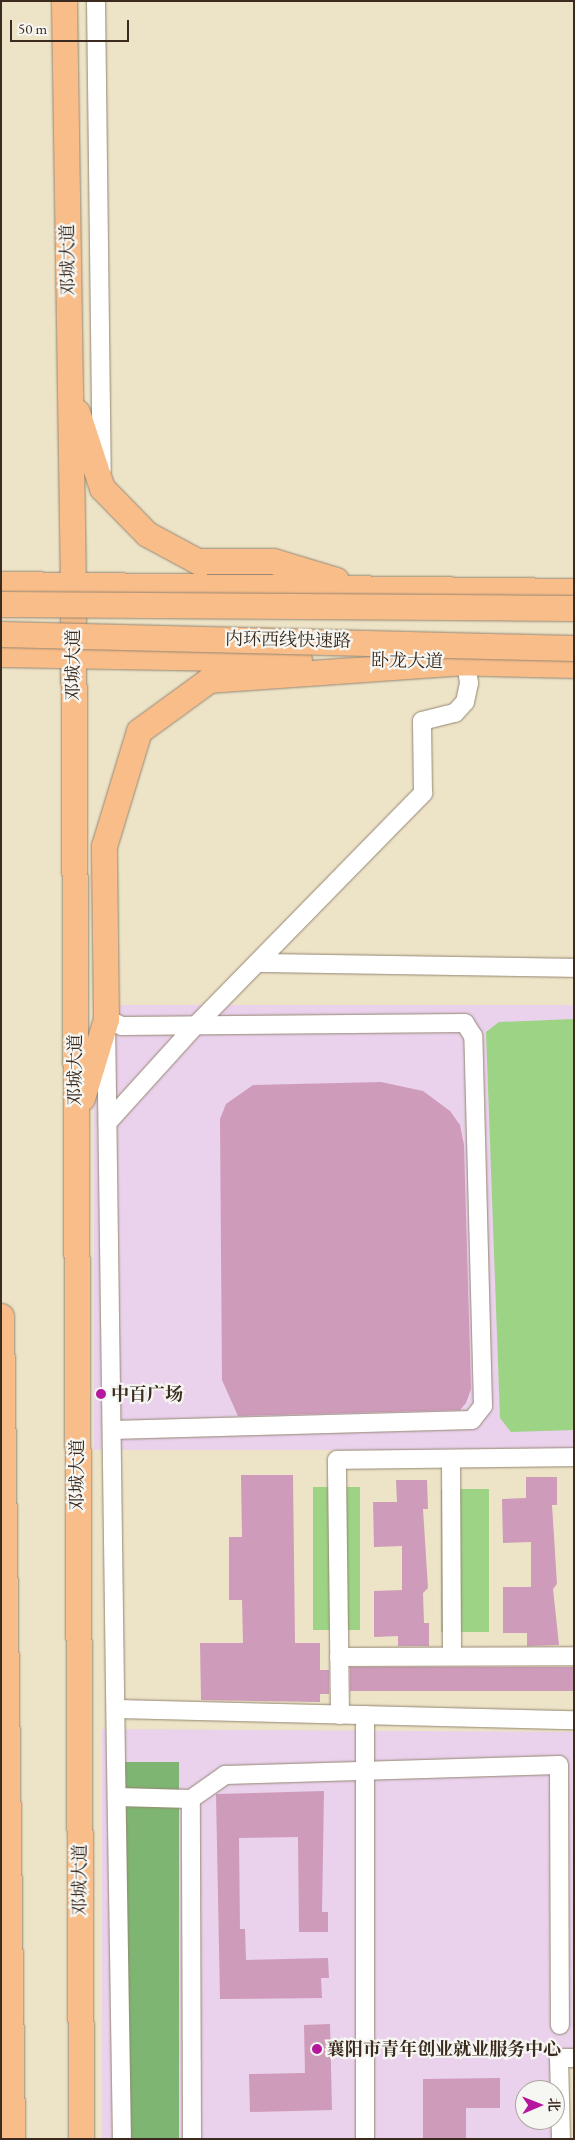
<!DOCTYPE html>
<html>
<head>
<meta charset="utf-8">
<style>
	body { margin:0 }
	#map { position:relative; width:575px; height:2140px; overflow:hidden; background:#ede3c7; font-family:"EB Garamond","Noto Serif SC",serif }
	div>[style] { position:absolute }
	.built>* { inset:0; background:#ead1ec; transform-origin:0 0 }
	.green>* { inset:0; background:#9dd384; transform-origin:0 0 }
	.forest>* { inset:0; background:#7eb572; transform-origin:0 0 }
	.building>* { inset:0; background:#ce9bba; transform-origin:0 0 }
	.roads { filter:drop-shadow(0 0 1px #948672) drop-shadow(0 0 1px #948672) }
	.minor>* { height:18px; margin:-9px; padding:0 9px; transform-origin:9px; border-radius:9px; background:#fff }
	.highway>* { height:25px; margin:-12.5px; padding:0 12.5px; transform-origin:12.5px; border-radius:12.5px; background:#f9bd89 }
	.bridges { filter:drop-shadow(0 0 1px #948672) drop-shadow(0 0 1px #948672) }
	.highway-bridge>* { height:25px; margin:-12.5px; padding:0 12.5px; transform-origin:12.5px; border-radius:12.5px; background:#f9bd89 }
	.dots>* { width:14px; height:14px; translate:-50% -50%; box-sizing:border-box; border:2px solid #f6f6f2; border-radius:50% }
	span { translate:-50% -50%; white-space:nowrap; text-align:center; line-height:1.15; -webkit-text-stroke:4.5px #f6f6f2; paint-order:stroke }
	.street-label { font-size:18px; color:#3b2a1e }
	.poi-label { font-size:18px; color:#3b2a1e; font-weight:700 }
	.left { translate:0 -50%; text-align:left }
	.frame { position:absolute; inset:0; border:2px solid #3b2a1e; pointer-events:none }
	.north { position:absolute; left:515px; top:2080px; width:50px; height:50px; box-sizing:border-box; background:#f6f6f2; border:1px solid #aba49d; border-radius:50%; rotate:89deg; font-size:14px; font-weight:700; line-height:20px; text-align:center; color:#3b2a1e }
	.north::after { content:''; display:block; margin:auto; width:18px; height:22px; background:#b5179e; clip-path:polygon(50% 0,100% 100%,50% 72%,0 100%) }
	.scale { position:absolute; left:10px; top:20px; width:119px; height:22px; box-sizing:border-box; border:2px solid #3b2a1e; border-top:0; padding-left:6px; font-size:15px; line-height:18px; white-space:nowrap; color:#3b2a1e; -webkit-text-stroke:4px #f6f6f2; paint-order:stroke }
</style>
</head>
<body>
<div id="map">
	<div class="built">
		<i style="left:574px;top:1005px;width:445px;height:480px;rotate:90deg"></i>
		<i style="clip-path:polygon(evenodd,102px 1729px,574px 1732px,574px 2058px,560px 2058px,561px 2139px,102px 2139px,102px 1729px,525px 2090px,555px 2090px,555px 2120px,525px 2120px,525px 2090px)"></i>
	</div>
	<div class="green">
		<i style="clip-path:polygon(574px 1019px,574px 1430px,511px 1432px,500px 1418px,486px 1032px,499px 1022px)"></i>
		<i style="left:313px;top:1487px;width:47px;height:143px"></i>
		<i style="left:489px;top:1489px;width:143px;height:48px;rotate:90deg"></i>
	</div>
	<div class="forest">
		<i style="left:116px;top:1762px;width:63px;height:377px"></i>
	</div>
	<div class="building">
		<i style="clip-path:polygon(381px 1082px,423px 1091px,450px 1111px,460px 1125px,464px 1145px,471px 1389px,466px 1403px,460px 1410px,238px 1416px,222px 1380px,220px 1119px,226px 1104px,253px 1085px)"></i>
		<i style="clip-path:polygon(241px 1475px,293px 1475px,295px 1643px,320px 1643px,320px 1670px,329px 1670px,329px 1694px,320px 1694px,320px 1702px,201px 1700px,200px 1643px,243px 1643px,242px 1600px,229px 1600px,229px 1537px,242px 1537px)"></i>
		<i style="clip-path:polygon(526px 1477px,557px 1477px,557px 1505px,552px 1505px,557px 1584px,553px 1589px,559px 1645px,527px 1646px,527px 1633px,503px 1633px,503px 1587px,531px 1587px,531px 1542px,503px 1543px,502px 1499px,526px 1498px)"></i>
		<i style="clip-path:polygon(396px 1480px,427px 1480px,428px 1509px,423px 1509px,428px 1588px,423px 1593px,424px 1623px,429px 1623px,429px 1646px,398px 1646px,398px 1636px,374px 1637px,374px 1591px,402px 1590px,402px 1546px,374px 1547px,373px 1502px,397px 1502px)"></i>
		<i style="left:574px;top:1667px;width:24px;height:224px;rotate:90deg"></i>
		<i style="clip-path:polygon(324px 1791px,322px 1912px,328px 1912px,328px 1932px,299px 1932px,298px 1837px,239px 1838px,240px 1929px,245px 1929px,246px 1960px,328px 1958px,329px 1978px,321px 1978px,322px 1998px,220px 1999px,216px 1794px)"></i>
		<i style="clip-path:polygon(330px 2024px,332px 2110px,250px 2112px,249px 2074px,305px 2073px,304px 2025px)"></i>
		<i style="clip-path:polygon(500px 2078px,500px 2108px,466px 2108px,466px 2139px,423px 2139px,423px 2079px)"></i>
	</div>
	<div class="roads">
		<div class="minor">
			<i style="left:96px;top:1px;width:469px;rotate:89.3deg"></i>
			<i style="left:257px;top:963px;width:317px;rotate:0.9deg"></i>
			<i style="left:108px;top:1122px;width:131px;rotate:-47.8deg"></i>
			<i style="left:196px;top:1025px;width:325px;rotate:-45.6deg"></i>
			<i style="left:423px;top:793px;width:72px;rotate:-90.8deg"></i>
			<i style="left:422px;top:721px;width:34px;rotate:-14deg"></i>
			<i style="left:455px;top:713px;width:15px;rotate:-48deg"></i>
			<i style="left:465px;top:702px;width:19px;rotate:-78deg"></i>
			<i style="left:469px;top:683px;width:21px;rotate:-98deg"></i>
			<i style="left:112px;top:1430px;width:360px;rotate:-1.6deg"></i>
			<i style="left:472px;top:1420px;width:18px;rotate:-52deg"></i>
			<i style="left:483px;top:1406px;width:370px;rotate:-91.5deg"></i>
			<i style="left:473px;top:1036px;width:15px;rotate:-122deg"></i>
			<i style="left:465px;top:1023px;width:343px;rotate:179.5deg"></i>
			<i style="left:122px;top:1026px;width:17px;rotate:-156deg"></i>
			<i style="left:106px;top:1019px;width:743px;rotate:89.23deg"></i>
			<i style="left:116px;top:1762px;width:377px;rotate:89.1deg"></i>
			<i style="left:451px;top:1459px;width:197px;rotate:89.7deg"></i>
			<i style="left:339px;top:1657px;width:235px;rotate:-0.2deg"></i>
			<i style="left:116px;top:1709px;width:458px;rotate:1.4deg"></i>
			<i style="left:340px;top:1715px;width:255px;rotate:-90.7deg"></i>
			<i style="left:337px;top:1460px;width:237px;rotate:-0.7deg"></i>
			<i style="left:365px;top:1715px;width:424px;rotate:90deg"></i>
			<i style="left:117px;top:1797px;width:74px;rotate:1.5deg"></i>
			<i style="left:192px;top:2139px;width:340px;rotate:-90.2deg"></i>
			<i style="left:191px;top:1799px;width:42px;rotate:-35.2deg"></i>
			<i style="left:225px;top:1775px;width:334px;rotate:-1.7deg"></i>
			<i style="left:559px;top:1765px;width:260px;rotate:89.8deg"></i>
			<i style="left:561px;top:2139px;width:81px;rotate:-91.4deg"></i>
			<i style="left:559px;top:2058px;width:15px"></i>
		</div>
		<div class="highway">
			<i style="left:64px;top:1px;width:585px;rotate:89.12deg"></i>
			<i style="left:73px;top:586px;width:1553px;rotate:89.7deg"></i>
			<i style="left:77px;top:412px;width:80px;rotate:71.8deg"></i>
			<i style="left:102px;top:488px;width:64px;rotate:45.6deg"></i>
			<i style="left:147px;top:534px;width:57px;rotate:28.4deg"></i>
			<i style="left:197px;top:561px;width:76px"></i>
			<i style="left:273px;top:561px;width:66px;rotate:16.8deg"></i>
			<i style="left:1px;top:584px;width:573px;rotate:0.7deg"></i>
			<i style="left:1px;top:654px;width:298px;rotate:1deg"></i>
			<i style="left:449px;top:662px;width:125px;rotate:1.4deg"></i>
			<i style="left:82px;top:1098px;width:83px;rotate:-73.1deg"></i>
			<i style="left:106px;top:1019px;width:173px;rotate:-90.7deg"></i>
			<i style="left:104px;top:846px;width:120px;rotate:-73.1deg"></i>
			<i style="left:139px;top:731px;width:87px;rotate:-36.1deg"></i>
			<i style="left:209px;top:680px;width:258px;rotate:-4deg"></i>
			<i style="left:1px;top:1316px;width:823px;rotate:89.23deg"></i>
		</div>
	</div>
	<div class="bridges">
		<div class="highway-bridge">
			<i style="left:1px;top:604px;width:573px;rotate:0.4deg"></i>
			<i style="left:1px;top:634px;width:573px;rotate:1.4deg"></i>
		</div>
	</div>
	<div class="dots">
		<i style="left:101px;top:1394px;background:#b5179e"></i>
		<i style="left:317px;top:2049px;background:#b5179e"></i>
	</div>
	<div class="street-label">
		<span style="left:68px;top:260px;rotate:-91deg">邓城大道</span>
		<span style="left:288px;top:640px;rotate:1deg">内环西线快速路</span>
		<span style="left:407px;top:661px;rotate:1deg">卧龙大道</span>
		<span style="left:73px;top:665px;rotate:-90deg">邓城大道</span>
		<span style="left:75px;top:1070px;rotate:-90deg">邓城大道</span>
		<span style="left:77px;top:1475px;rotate:-90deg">邓城大道</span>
		<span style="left:80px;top:1880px;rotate:-90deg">邓城大道</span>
	</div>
	<div class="poi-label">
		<span class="left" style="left:111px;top:1394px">中百广场</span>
		<span class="left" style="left:327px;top:2049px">襄阳市青年创业就业服务中心</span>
	</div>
	<div class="frame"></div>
	<div class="north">北</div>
	<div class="scale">50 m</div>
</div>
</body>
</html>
